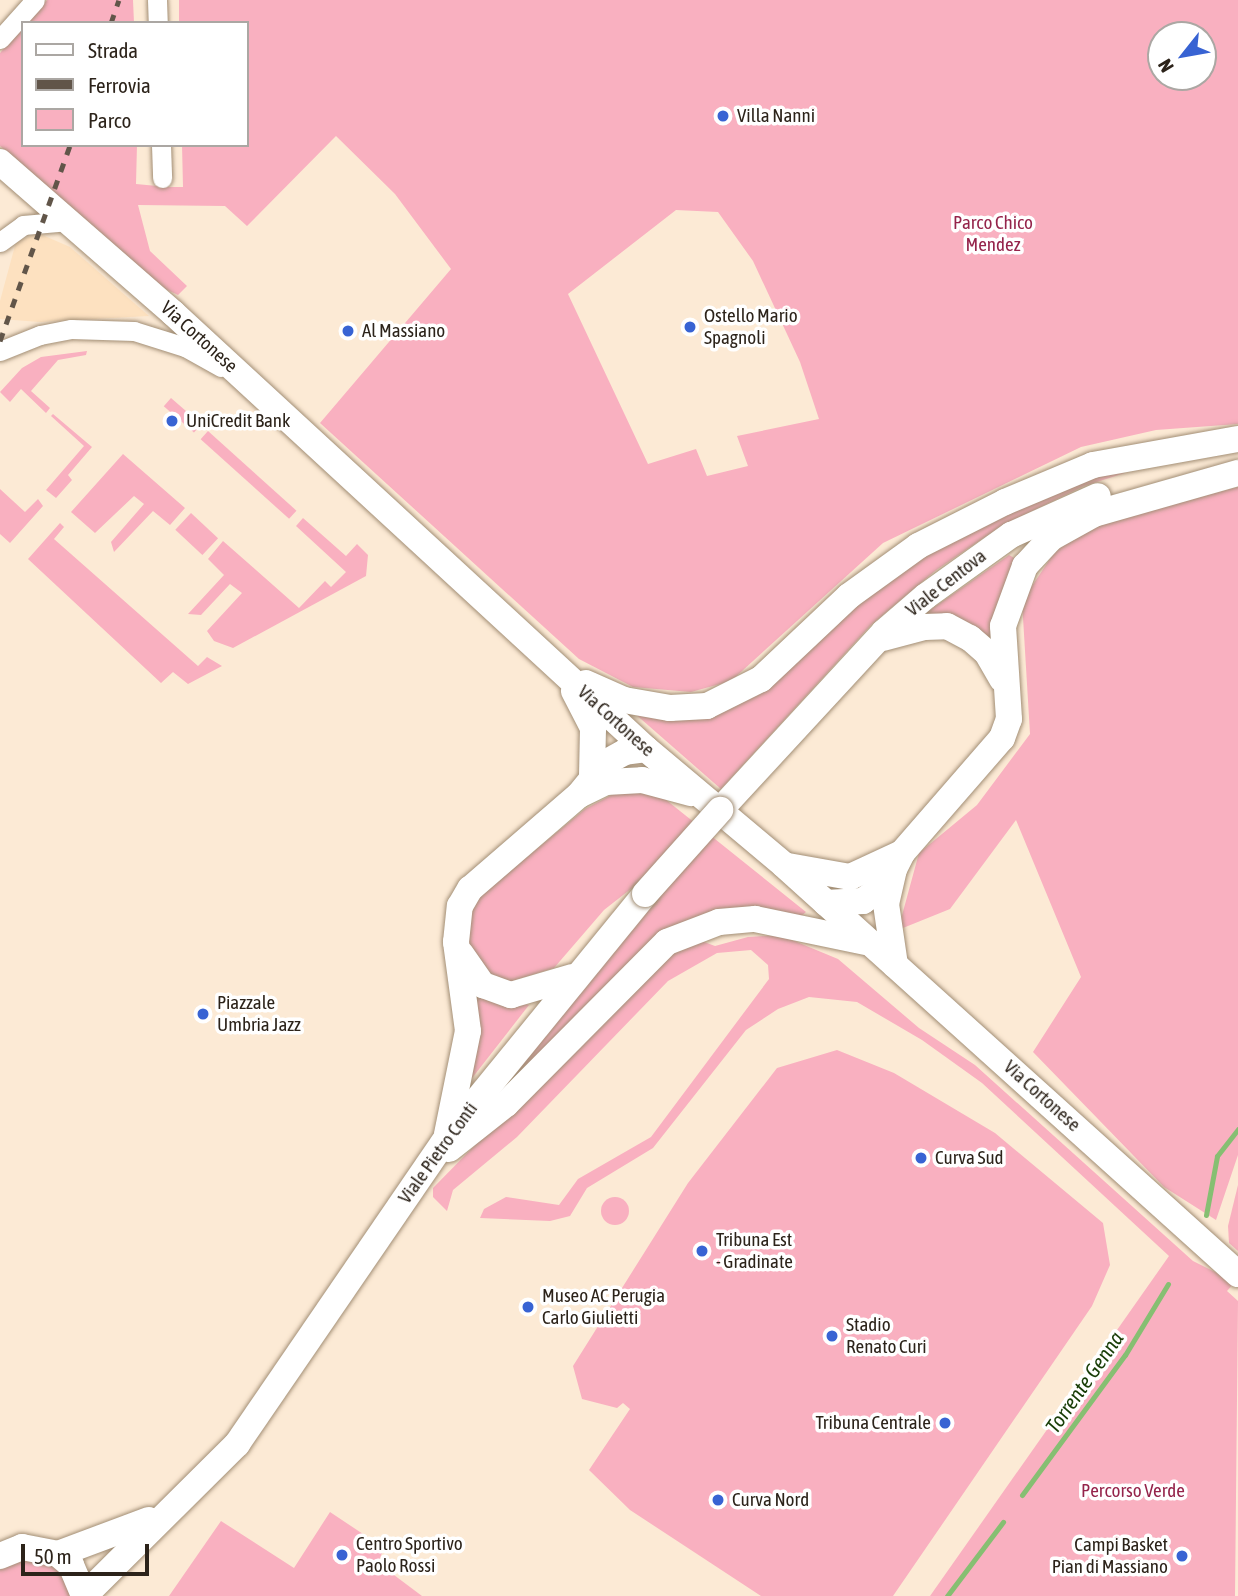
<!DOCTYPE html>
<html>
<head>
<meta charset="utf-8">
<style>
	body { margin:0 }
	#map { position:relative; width:1238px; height:1596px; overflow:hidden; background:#fcead5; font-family:"Asap Condensed",sans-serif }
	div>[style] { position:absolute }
	.built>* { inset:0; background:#fde1c0 }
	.green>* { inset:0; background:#f9b0c0; transform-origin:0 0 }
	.round { border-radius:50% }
	.stream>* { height:5px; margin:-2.5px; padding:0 2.5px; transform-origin:2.5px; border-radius:2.5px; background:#86bf72 }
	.roads { filter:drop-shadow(0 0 2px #a28e75) drop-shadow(0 0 2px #a28e75) }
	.street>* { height:19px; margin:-9.5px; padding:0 9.5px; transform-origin:9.5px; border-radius:9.5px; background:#fff }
	.secondary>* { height:26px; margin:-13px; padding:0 13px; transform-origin:13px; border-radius:13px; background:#fff }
	.rail>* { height:5px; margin-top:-2.5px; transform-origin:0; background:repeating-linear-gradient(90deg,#615549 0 9px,transparent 0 18px) }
	.bridges { filter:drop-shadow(0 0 2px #a28e75) drop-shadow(0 0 2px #a28e75) }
	.secondary-bridge>* { height:26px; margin:-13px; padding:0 13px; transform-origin:13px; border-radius:13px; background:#fff }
	.dots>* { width:19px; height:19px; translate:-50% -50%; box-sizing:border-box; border:4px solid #fff; border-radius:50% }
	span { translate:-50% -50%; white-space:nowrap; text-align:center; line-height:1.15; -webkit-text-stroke:7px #fff; paint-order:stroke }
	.poi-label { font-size:19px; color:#2c231a }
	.left { translate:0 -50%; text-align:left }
	.right { translate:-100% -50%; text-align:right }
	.park-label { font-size:19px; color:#95244b }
	.street-label { font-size:19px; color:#2c231a }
	.water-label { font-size:21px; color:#183d07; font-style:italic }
	.legend { position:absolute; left:21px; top:21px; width:228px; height:126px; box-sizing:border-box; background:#fff; border:2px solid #aba7a3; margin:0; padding:9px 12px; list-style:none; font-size:21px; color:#2c231a }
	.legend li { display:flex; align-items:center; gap:14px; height:35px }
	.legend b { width:35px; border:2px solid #aba7a3 }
	.north { position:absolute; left:1147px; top:21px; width:70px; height:70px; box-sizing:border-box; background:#fff; border:2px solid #aba7a3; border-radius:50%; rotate:239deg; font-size:19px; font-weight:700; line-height:28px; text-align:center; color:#2c231a }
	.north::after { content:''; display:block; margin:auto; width:24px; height:32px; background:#3863d3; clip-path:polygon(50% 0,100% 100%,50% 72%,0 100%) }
	.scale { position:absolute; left:21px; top:1544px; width:128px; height:32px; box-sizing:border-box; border:4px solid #2c231a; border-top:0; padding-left:9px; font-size:21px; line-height:24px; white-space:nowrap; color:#2c231a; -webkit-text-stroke:5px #fff; paint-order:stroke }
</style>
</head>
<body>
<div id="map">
	<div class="built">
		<i style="clip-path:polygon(38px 233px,70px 247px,149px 316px,40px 322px,0 319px,0 301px,16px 242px)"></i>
	</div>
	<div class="green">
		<i style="clip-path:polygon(47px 0,133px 0,134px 23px,27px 23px)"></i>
		<i style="clip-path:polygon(evenodd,179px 0,1238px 0,1238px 424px,1156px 430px,1081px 447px,883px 543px,731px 681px,691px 692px,633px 687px,579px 659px,320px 423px,451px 269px,395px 194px,336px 136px,247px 226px,225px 206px,138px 205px,150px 251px,187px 286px,178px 295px,157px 285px,0 146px,0 53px,23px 27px,23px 145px,137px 145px,136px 184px,168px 187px,183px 187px,182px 145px,247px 145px,247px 23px,179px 23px,179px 0,1161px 35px,1203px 35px,1203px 77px,1161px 77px,1161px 35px,179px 0,676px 210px,718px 212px,753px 261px,800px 362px,819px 419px,737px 436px,748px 466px,707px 476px,696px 449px,648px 464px,568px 294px,676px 210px)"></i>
		<i style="clip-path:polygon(87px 351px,86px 355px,58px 360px,31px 391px,50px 408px,46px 413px,21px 389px,10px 402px,0 392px,22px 368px,41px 357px)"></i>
		<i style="left:171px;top:398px;width:40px;height:11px;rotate:41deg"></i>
		<i style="clip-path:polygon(53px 414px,92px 447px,68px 475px,72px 480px,56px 498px,46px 490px,84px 446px,51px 416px)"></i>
		<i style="left:208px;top:431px;width:119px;height:11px;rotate:42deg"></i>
		<i style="clip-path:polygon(123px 454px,185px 508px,170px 525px,153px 511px,114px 552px,111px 542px,144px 504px,134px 496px,95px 533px,71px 512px)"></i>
		<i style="clip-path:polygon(1125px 473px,1084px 486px,1001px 526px,935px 571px,871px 625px,721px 789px,633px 712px,682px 716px,912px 563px,980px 525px,1094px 475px)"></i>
		<i style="clip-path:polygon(1238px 487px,1238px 1155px,1216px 1220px,1164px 1187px,1033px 1052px,1081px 977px,1016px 820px,950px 909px,898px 930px,919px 853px,977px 805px,1030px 734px,1022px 601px,1054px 553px,1090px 526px)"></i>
		<i style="clip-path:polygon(0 489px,25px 512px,38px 499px,43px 506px,10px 543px,0 534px)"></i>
		<i style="left:191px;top:513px;width:37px;height:23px;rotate:43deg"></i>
		<i style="clip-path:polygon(303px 518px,346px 556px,357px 544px,368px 555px,366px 576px,233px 648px,214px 641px,207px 631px,242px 593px,230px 584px,201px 615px,188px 614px,224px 575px,208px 559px,223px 541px,299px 608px,325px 581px,331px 587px,346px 572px,296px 526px)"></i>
		<i style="clip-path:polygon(60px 523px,64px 527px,54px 539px,198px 666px,207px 657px,222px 666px,188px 684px,173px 672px,161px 683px,28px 559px)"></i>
		<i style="clip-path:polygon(1009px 555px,1016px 559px,992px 642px,923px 615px)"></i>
		<i style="clip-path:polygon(623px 789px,665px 799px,806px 912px,800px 917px,700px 917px,478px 1117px,653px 881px,632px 888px,604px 910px,554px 968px,509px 982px,480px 974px,465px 935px,470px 911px,481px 895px,585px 809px)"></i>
		<i style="clip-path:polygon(780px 935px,838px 959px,919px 1028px,975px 1065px,1193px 1261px,1235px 1282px,1227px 1291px,1238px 1301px,1235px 1596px,930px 1596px,1169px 1256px,982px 1083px,922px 1040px,857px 1002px,809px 997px,778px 1009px,746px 1030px,653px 1148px,587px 1188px,570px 1216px,550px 1221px,480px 1218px,484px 1209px,506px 1197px,559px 1205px,578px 1179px,651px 1137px,769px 979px,768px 965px,751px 950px,717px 953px,668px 981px,517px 1137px,453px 1190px,447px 1211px,433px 1197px,433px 1188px,543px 1076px,691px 937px,715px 946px,748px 937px)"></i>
		<i style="clip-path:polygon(475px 994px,529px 1005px,469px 1082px)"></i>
		<i style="clip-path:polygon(837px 1050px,894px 1073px,995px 1133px,1103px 1223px,1110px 1265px,1092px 1306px,893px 1596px,761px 1596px,630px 1510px,589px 1470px,630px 1409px,623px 1403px,617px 1408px,582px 1399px,573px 1366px,688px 1183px,777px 1068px)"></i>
		<i style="clip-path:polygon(1238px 1185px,1238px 1251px,1229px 1243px,1228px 1226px)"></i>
		<i class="round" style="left:601px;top:1197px;width:28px;height:28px"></i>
		<i style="clip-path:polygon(330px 1512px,384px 1548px,378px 1563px,422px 1596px,169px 1596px,221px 1521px,294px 1568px)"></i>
		<i style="clip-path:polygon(18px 1559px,48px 1561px,61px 1570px,73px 1596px,0 1596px,0 1570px)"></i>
	</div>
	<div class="stream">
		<i style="left:1206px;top:1215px;width:60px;rotate:-79.4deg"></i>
		<i style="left:1217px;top:1156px;width:34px;rotate:-52deg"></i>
		<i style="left:1022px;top:1495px;width:174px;rotate:-53.7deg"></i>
		<i style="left:1125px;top:1355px;width:83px;rotate:-58.8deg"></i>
		<i style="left:947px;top:1596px;width:93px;rotate:-52.9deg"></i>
	</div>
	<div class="roads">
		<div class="street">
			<i style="left:157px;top:0;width:23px;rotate:88deg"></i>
			<i style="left:0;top:39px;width:52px;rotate:-48.1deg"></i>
			<i style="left:161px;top:145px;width:33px;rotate:88deg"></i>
			<i style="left:0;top:242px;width:29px;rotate:-36deg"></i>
			<i style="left:23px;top:225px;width:46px;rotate:-5deg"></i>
			<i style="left:0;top:351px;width:43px;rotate:-21.8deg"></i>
			<i style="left:40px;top:335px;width:32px;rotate:-11deg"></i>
			<i style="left:71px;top:329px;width:63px;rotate:1.8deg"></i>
			<i style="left:134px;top:331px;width:53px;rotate:17.4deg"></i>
			<i style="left:185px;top:347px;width:41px;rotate:29.1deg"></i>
		</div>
		<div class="secondary">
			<i style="left:0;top:162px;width:230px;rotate:41.1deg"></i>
			<i style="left:173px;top:313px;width:643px;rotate:42.67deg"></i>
			<i style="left:646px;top:749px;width:180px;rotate:40deg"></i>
			<i style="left:784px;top:865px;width:611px;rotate:42.02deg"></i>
			<i style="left:883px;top:638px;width:42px;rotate:-15deg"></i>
			<i style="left:924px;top:627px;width:23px;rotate:-2deg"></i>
			<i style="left:947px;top:626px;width:26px;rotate:28deg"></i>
			<i style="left:970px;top:638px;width:23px;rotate:41deg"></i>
			<i style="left:987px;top:653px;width:30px;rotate:60deg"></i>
			<i style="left:586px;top:683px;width:42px;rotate:24.1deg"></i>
			<i style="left:624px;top:700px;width:47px;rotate:9.9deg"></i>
			<i style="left:670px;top:708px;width:37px;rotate:-3deg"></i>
			<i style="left:707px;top:706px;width:60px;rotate:-26.6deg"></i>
			<i style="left:761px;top:679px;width:121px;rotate:-43.3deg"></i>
			<i style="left:849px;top:596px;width:85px;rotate:-35.9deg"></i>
			<i style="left:918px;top:546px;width:97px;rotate:-26.8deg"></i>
			<i style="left:1005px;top:502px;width:95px;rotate:-22.8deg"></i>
			<i style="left:1093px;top:465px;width:147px;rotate:-10.2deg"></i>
			<i style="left:574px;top:691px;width:42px;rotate:62.8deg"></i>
			<i style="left:593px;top:728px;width:48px;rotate:91.2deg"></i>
			<i style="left:581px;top:794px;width:28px;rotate:-26deg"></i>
			<i style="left:606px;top:782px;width:36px;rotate:-3deg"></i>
			<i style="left:642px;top:780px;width:51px;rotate:14.9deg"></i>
			<i style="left:720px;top:810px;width:242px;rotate:-47.3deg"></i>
			<i style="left:884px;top:632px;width:55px;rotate:-40.6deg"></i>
			<i style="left:926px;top:596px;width:105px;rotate:-35.7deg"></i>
			<i style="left:1011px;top:535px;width:95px;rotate:-24.1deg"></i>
			<i style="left:788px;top:866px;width:63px;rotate:10.1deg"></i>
			<i style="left:850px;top:877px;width:57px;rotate:-24.8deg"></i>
			<i style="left:826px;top:903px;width:37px;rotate:-3deg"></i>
			<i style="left:863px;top:901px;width:34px;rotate:-37deg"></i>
			<i style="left:461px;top:954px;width:38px;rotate:55deg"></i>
			<i style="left:483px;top:985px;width:30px;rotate:20deg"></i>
			<i style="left:511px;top:995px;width:64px;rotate:-16.4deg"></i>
			<i style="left:895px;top:965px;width:62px;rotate:-98.4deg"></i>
			<i style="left:886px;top:904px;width:36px;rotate:-77deg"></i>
			<i style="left:894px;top:869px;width:18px;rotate:-63deg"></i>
			<i style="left:902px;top:853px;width:152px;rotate:-49deg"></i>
			<i style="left:1002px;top:738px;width:20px;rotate:-70deg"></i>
			<i style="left:1009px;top:719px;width:93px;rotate:-93.7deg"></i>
			<i style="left:1003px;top:626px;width:64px;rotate:-69.9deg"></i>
			<i style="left:1025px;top:566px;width:38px;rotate:-47deg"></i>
			<i style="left:1051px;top:538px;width:49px;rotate:-29.2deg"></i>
			<i style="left:1094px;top:514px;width:150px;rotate:-15.9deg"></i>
			<i style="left:447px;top:1134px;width:105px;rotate:-78.5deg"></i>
			<i style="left:468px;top:1031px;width:90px;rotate:-97.7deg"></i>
			<i style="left:456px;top:942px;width:36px;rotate:-84deg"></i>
			<i style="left:460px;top:906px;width:20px;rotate:-60deg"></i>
			<i style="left:470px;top:889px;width:144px;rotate:-40.8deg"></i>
			<i style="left:579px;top:795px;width:41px;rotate:-50.9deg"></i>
			<i style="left:605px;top:763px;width:23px;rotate:-29deg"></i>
			<i style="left:625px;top:752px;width:21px;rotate:-8deg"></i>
			<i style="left:449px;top:1149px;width:73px;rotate:-38.3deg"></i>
			<i style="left:506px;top:1104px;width:228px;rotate:-45.2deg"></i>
			<i style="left:667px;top:942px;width:56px;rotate:-21deg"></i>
			<i style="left:719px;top:922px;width:36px;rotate:-5deg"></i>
			<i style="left:755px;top:919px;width:113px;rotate:11.7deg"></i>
			<i style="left:58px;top:1554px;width:97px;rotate:-20.5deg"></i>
			<i style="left:0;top:1556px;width:24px;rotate:-22deg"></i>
			<i style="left:22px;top:1547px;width:37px;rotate:11deg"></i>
			<i style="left:58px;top:1554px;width:17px;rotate:40deg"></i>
			<i style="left:71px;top:1565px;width:34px;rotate:67deg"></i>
			<i style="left:84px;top:1596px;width:216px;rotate:-44.8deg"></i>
			<i style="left:237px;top:1444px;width:372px;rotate:-55.6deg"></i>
			<i style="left:447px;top:1137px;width:313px;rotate:-50.8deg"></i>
		</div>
	</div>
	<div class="rail">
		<i style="left:111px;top:23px;width:24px;rotate:-71deg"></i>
		<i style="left:0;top:341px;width:208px;rotate:-70.3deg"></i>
	</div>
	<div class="bridges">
		<div class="secondary-bridge">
			<i style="left:645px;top:894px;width:113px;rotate:-48.2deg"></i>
		</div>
	</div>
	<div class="dots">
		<i style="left:723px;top:116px;background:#3863d3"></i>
		<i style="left:690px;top:327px;background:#3863d3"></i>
		<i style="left:348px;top:331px;background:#3863d3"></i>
		<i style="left:172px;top:421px;background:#3863d3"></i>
		<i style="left:203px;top:1014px;background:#3863d3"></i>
		<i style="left:921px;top:1158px;background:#3863d3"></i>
		<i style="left:702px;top:1251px;background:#3863d3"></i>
		<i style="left:528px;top:1307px;background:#3863d3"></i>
		<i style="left:832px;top:1336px;background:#3863d3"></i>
		<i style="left:945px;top:1423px;background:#3863d3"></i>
		<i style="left:718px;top:1500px;background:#3863d3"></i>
		<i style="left:342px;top:1555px;background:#3863d3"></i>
		<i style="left:1182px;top:1556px;background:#3863d3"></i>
	</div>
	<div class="poi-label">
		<span class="left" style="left:737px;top:116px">Villa Nanni</span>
		<span class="left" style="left:704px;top:327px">Ostello Mario<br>Spagnoli</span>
		<span class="left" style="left:362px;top:331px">Al Massiano</span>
		<span class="left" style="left:186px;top:421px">UniCredit Bank</span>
		<span class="left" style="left:217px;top:1014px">Piazzale<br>Umbria Jazz</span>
		<span class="left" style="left:935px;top:1158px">Curva Sud</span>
		<span class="left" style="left:716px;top:1251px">Tribuna Est<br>- Gradinate</span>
		<span class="left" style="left:542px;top:1307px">Museo AC Perugia<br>Carlo Giulietti</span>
		<span class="left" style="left:846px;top:1336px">Stadio<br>Renato Curi</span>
		<span class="right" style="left:931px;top:1423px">Tribuna Centrale</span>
		<span class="left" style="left:732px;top:1500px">Curva Nord</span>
		<span class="left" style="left:356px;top:1555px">Centro Sportivo<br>Paolo Rossi</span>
		<span class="right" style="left:1168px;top:1556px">Campi Basket<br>Pian di Massiano</span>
	</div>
	<div class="park-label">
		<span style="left:993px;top:234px">Parco Chico<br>Mendez</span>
		<span style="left:1133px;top:1491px">Percorso Verde</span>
	</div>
	<div class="street-label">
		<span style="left:199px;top:337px;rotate:42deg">Via Cortonese</span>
		<span style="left:946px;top:583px;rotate:-38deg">Viale Centova</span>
		<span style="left:616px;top:721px;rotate:42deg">Via Cortonese</span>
		<span style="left:1042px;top:1096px;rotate:42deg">Via Cortonese</span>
		<span style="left:438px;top:1153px;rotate:-54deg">Viale Pietro Conti</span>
	</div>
	<div class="water-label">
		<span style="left:1084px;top:1382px;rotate:-55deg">Torrente Genna</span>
	</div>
	<ul class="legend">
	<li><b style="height:9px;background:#fff"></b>Strada</li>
	<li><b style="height:9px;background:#615549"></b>Ferrovia</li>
	<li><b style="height:19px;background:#f9b0c0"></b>Parco</li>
	</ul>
	<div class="north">N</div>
	<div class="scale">50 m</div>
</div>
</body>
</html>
